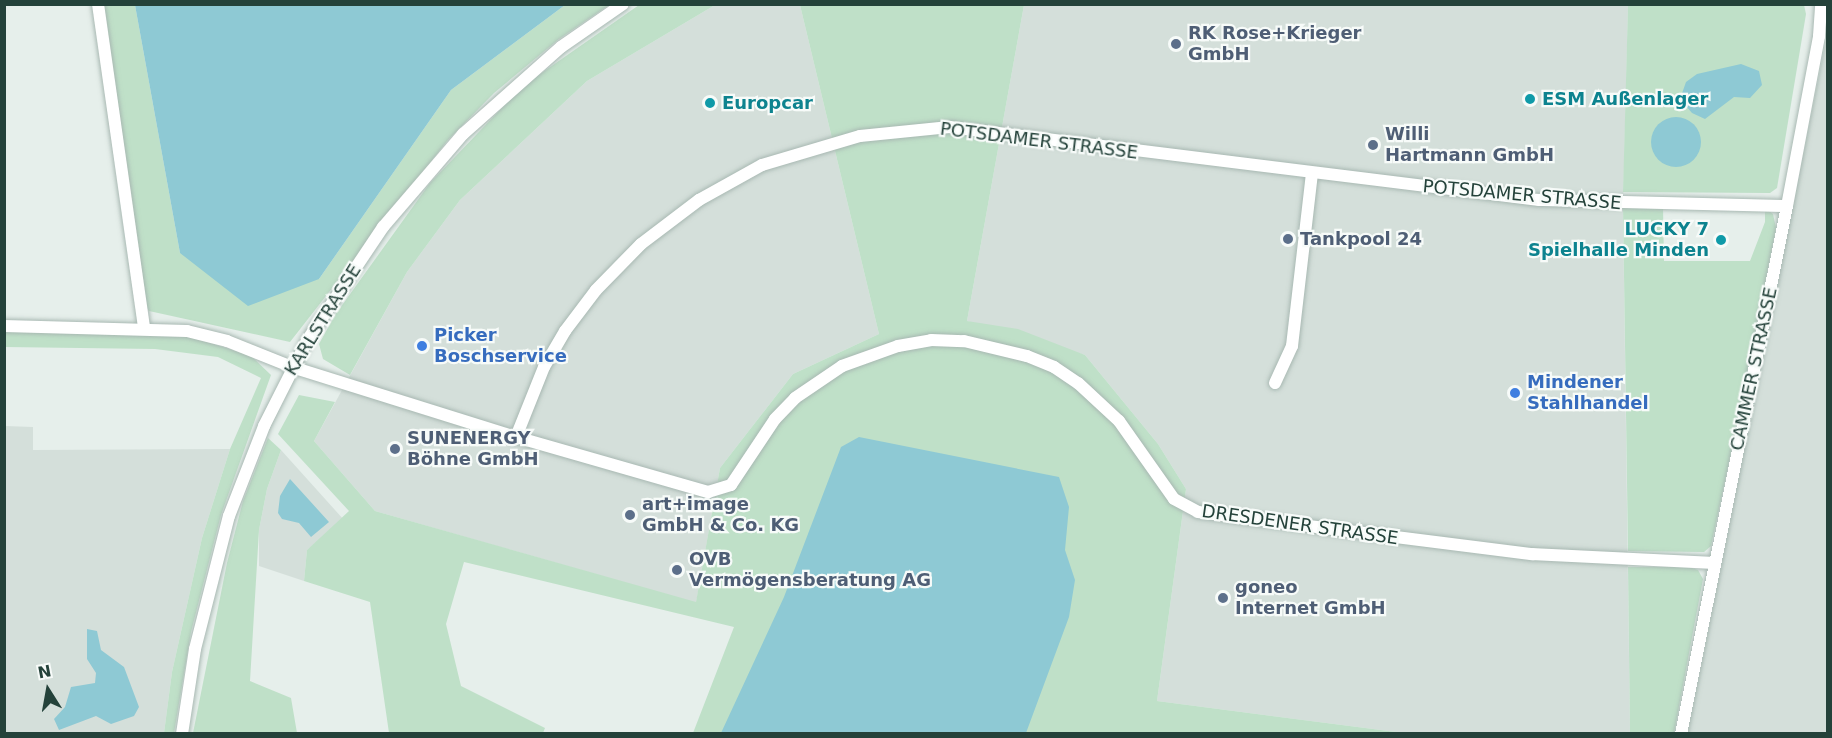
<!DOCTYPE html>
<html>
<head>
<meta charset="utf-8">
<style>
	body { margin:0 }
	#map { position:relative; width:1832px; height:738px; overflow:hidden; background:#e6efeb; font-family:"DejaVu Sans",sans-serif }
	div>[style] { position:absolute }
	.built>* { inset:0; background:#d4dfda }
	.green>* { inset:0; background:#bfe0c8 }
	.water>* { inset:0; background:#8ec9d4 }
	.round { border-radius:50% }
	.roads { filter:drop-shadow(0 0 2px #a8b8b2) drop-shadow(0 0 2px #a8b8b2) }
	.minor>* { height:12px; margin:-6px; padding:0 6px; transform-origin:6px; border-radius:6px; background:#fff }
	.dots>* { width:16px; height:16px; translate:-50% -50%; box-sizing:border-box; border:3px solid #f7fbf9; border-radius:50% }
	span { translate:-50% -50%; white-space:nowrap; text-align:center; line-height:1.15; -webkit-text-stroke:4.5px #f7fbf9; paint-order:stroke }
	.service-label { font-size:18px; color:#4e5e75; font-weight:700 }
	.left { translate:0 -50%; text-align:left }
	.culture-label { font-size:18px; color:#0d838f; font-weight:700 }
	.right { translate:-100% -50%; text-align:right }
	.street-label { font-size:18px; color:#24423a }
	.shop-label { font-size:18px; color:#366cbe; font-weight:700 }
	.frame { position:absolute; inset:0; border:6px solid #24423a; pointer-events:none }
	.north { position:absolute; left:18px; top:660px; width:60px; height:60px; -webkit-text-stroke:4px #f7fbf9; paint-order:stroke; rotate:349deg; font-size:16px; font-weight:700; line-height:24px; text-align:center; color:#24423a }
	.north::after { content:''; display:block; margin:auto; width:21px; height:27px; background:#24423a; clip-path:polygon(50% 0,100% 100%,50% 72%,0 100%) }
</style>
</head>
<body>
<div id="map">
	<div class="built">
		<i style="clip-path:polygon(715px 5px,800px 5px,879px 334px,793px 374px,720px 468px,696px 603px,375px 511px,314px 441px,407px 272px,460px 200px,587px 81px)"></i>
		<i style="clip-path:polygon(1024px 5px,1628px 5px,1623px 207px,1630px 733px,1404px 733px,1157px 701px,1186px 489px,1158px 444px,1085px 355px,967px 321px)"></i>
		<i style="clip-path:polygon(1827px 35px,1827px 733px,1687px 734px,1704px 652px)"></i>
		<i style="clip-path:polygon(5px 426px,33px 427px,33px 450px,230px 449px,202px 538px,172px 672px,164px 733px,5px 734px)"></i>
		<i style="clip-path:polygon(281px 450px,344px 520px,307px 550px,304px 581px,259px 566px,259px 530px,267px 489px)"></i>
	</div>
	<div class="green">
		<i style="clip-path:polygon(102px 5px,135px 5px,180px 253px,319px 279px,451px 90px,565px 5px,609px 5px,559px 39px,494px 93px,447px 141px,290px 342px,149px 311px,145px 306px)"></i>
		<i style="clip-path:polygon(639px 5px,715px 5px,587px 81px,460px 200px,407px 272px,350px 375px,323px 359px,319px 344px,335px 315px,430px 183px,523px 86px)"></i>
		<i style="clip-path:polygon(800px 5px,1024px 5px,967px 321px,1018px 329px,1085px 355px,1158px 444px,1186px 489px,1157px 701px,1404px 733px,693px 733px,734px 627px,464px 562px,446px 624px,461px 686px,545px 728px,543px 733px,389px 733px,370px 602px,304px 581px,307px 550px,349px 511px,278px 434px,299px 395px,335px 402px,314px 441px,375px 511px,696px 602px,720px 468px,793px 374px,879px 334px)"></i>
		<i style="clip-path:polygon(1628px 5px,1804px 5px,1806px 14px,1777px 188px,1770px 193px,1623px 192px)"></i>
		<i style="clip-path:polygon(1623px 207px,1663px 207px,1664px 261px,1750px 261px,1765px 222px,1765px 208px,1773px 214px,1776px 228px,1732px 448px,1711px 546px,1704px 552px,1628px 551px)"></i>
		<i style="clip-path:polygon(5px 331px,160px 334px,195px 338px,251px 356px,271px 375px,221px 515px,191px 632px,174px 733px,164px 733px,172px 672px,202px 538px,230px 449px,261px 378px,218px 357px,155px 349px,5px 347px)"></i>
		<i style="clip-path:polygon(268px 438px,281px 450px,267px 489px,259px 530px,250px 681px,291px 698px,297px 733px,193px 733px,227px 563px,243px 501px)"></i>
		<i style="clip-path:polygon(1628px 567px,1689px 567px,1698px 570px,1703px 579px,1674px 733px,1630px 733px)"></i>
	</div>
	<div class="water">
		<i style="clip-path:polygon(135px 5px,135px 4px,565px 5px,451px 90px,319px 279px,248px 306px,180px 253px)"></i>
		<i style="clip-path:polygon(1741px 64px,1759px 71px,1762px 85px,1750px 98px,1734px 97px,1705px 119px,1692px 113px,1680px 99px,1686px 82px,1697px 74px)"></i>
		<i class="round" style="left:1651px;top:117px;width:50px;height:50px"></i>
		<i style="clip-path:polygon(859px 437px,1059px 477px,1069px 507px,1065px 550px,1075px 580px,1069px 617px,1026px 733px,721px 733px,784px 597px,841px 447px)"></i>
		<i style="clip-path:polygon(290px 479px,329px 522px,311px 537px,299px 523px,282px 519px,278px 513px,280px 496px)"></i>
		<i style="clip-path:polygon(87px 629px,97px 631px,101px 650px,124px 667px,139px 707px,134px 716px,111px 724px,96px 716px,59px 730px,54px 719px,65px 707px,71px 687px,95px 683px,96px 673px,87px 659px)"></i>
	</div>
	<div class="roads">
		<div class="minor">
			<i style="left:98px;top:4px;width:327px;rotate:81.9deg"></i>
			<i style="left:4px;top:326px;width:183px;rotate:1.6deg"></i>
			<i style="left:187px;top:331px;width:41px;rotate:14deg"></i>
			<i style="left:227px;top:341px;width:70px;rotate:21.8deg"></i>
			<i style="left:292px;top:367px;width:235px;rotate:17.4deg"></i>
			<i style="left:516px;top:437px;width:200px;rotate:16deg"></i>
			<i style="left:708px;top:492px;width:24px;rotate:-17deg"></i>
			<i style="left:731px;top:485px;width:79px;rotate:-56.3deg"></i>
			<i style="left:775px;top:419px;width:29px;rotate:-46deg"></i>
			<i style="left:795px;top:398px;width:57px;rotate:-34.2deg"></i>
			<i style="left:842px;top:366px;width:59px;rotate:-19.7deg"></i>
			<i style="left:898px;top:346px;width:34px;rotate:-10deg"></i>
			<i style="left:931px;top:340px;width:33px;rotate:2deg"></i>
			<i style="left:964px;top:341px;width:65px;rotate:13.4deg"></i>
			<i style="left:1027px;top:356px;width:29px;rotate:22deg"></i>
			<i style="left:1054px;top:367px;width:29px;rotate:34deg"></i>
			<i style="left:1078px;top:383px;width:56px;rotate:42.8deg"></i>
			<i style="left:1119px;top:421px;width:95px;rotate:54.8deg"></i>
			<i style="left:1174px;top:499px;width:27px;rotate:28deg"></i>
			<i style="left:1198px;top:512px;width:337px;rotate:7.2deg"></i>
			<i style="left:1532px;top:554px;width:182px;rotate:2.8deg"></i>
			<i style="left:1275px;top:383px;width:41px;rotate:-65.3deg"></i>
			<i style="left:1292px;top:346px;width:174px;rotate:-83.4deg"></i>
			<i style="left:516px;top:437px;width:75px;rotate:-68.2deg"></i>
			<i style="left:544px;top:367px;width:42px;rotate:-59.7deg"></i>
			<i style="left:565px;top:331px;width:51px;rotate:-52.9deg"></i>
			<i style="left:596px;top:290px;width:64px;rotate:-45.6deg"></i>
			<i style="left:641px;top:244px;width:73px;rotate:-37.2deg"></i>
			<i style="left:699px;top:200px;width:72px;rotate:-29.1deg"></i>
			<i style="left:762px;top:165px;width:102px;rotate:-16.5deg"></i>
			<i style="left:860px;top:136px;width:90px;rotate:-5.7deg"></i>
			<i style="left:950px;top:127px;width:594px;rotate:7.07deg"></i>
			<i style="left:1539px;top:200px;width:248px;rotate:1.4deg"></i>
			<i style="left:182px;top:734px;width:86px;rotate:-81.3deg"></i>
			<i style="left:195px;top:649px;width:137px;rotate:-75.7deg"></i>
			<i style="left:229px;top:516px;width:97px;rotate:-68.7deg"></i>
			<i style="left:264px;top:426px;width:97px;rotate:-63.2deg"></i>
			<i style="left:308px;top:339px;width:135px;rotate:-56.2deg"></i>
			<i style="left:383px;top:227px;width:123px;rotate:-49.3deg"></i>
			<i style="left:463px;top:134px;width:131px;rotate:-41.6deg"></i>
			<i style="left:561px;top:47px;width:75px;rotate:-34.7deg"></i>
			<i style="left:1681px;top:734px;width:539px;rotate:-78.65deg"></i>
			<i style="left:1787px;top:206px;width:173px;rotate:-79.3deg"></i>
			<i style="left:1819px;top:36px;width:32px;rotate:-86deg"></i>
		</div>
	</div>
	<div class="dots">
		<i style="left:1176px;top:44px;background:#5c6f8a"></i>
		<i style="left:1530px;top:99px;background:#0f9aa8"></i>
		<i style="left:710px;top:103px;background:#0f9aa8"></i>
		<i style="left:1373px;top:145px;background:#5c6f8a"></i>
		<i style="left:1288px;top:239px;background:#5c6f8a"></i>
		<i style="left:1721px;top:240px;background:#0f9aa8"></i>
		<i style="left:422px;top:346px;background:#3f7fe0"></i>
		<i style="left:1515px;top:393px;background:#3f7fe0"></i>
		<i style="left:395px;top:449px;background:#5c6f8a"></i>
		<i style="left:630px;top:515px;background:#5c6f8a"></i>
		<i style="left:677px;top:570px;background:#5c6f8a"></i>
		<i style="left:1223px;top:598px;background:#5c6f8a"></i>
	</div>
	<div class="service-label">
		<span class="left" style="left:1188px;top:44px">RK Rose+Krieger<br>GmbH</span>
		<span class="left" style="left:1385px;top:145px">Willi<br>Hartmann GmbH</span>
		<span class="left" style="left:1300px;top:239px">Tankpool 24</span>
		<span class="left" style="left:407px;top:449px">SUNENERGY<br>Böhne GmbH</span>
		<span class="left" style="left:642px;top:515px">art+image<br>GmbH &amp; Co. KG</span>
		<span class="left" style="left:689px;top:570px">OVB<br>Vermögensberatung AG</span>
		<span class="left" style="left:1235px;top:598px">goneo<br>Internet GmbH</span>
	</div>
	<div class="culture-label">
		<span class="left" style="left:1542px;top:99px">ESM Außenlager</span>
		<span class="left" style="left:722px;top:103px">Europcar</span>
		<span class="right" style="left:1709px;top:240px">LUCKY 7<br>Spielhalle Minden</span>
	</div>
	<div class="street-label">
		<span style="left:1039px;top:141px;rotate:7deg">POTSDAMER STRASSE</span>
		<span style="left:1522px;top:195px;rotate:5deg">POTSDAMER STRASSE</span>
		<span style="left:323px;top:320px;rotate:-58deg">KARLSTRASSE</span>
		<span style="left:1754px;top:369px;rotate:-78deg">CAMMER STRASSE</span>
		<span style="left:1300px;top:525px;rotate:8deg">DRESDENER STRASSE</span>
	</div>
	<div class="shop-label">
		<span class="left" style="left:434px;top:346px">Picker<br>Boschservice</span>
		<span class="left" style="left:1527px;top:393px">Mindener<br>Stahlhandel</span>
	</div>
	<div class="frame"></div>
	<div class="north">N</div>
</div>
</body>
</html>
